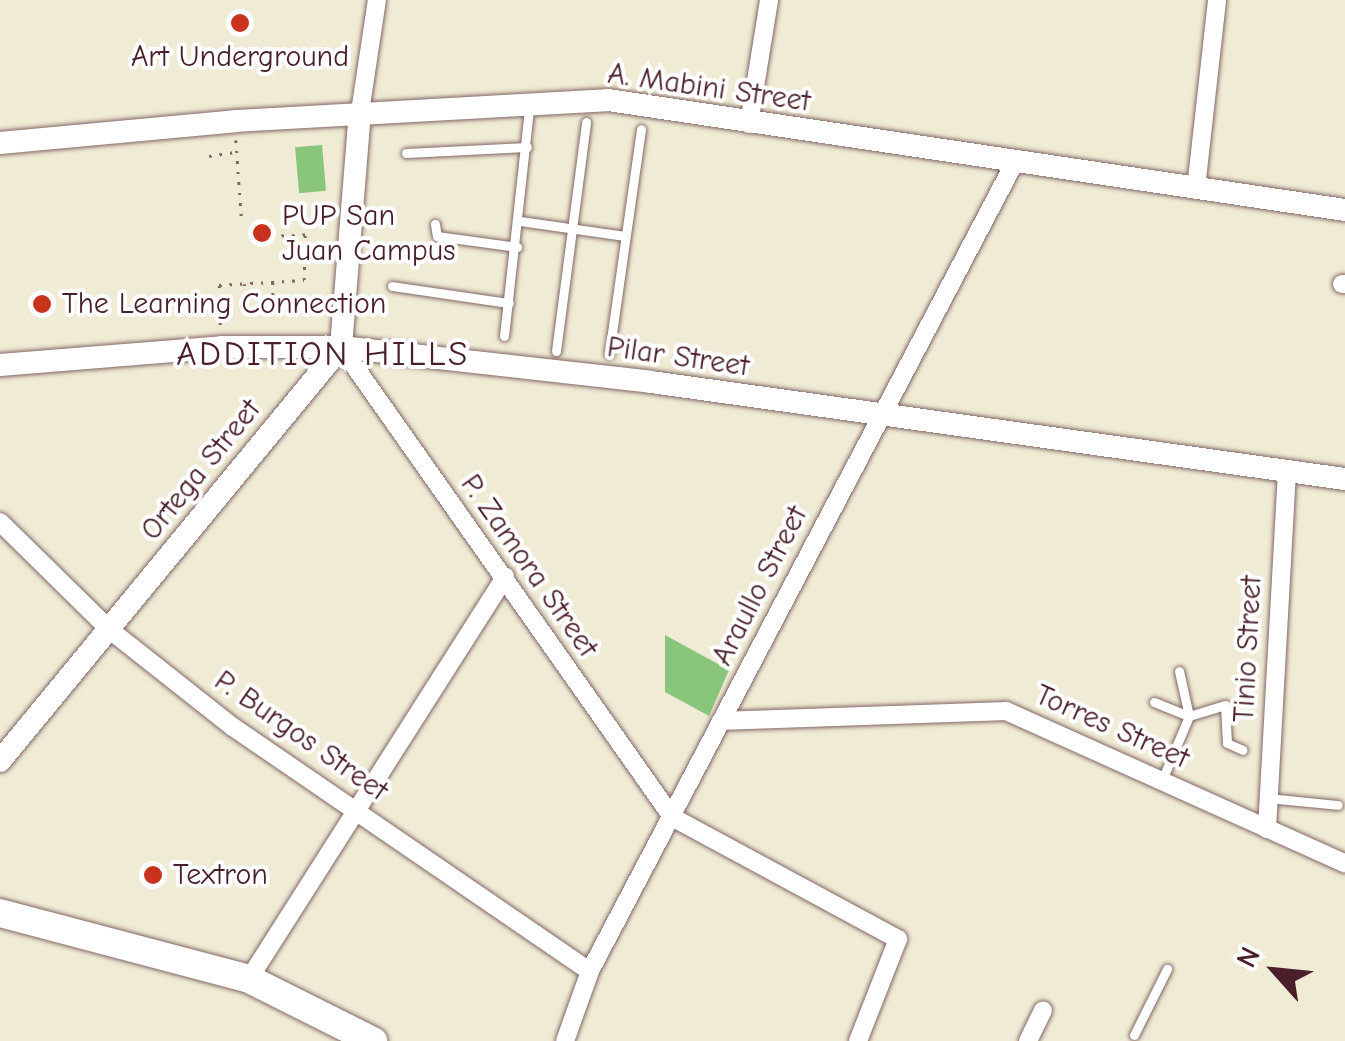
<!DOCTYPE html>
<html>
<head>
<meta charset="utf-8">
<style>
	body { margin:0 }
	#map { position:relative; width:1345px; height:1041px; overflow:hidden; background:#efebd4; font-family:"Comic Neue",sans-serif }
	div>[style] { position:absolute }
	.green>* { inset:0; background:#89c67c; transform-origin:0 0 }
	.path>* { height:2.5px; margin-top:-1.25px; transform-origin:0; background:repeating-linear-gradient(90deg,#846666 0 2.5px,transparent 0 10.5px) }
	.roads { filter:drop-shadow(0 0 2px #846666) drop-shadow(0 0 2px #846666) }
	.service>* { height:9px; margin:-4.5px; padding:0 4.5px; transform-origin:4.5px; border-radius:4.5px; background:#fff }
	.minor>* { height:18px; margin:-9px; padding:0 9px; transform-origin:9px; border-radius:9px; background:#fff }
	.tertiary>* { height:22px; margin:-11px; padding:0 11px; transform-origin:11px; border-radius:11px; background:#fff }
	.secondary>* { height:28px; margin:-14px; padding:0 14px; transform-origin:14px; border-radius:14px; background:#fff }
	.dots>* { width:28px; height:28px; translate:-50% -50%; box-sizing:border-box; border:5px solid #fff; border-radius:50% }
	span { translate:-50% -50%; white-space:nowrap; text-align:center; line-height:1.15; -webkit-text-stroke:8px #fff; paint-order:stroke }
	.poi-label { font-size:30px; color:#4a1f2b }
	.left { translate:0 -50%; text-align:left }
	.street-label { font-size:30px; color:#4a1f2b }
	.quarter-label { font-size:35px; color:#4a1f2b; letter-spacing:2.5px }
	.north { position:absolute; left:1225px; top:921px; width:100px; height:100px; -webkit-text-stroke:8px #fff; paint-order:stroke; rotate:297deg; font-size:28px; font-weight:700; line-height:40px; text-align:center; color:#4a1f2b }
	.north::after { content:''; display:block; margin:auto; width:35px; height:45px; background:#4a1f2b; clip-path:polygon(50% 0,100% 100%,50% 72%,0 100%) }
</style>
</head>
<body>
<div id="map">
	<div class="green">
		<i style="left:322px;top:145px;width:46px;height:27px;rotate:85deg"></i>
		<i style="clip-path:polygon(665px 635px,729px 670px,709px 716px,665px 692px)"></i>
	</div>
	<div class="path">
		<i style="left:236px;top:140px;width:83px;rotate:85.9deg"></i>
		<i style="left:209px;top:156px;width:26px;rotate:-9deg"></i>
		<i style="left:304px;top:246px;width:26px;rotate:-2deg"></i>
		<i style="left:273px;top:282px;width:13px;rotate:90deg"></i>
		<i style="left:221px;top:309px;width:24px;rotate:-95deg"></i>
		<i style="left:219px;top:285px;width:85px;rotate:-3.4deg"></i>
		<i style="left:304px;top:280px;width:45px;rotate:-88.7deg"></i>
		<i style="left:305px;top:235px;width:46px;rotate:177.5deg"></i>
		<i style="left:220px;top:325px;width:16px;rotate:-94deg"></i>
		<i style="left:219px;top:309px;width:26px;rotate:-4deg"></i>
		<i style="left:245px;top:307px;width:23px;rotate:-92deg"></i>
	</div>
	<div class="roads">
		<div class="service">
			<i style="left:406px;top:153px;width:121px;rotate:-2.8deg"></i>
			<i style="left:520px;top:221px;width:106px;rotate:8.1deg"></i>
			<i style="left:435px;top:224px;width:12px;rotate:81deg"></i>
			<i style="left:437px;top:236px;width:81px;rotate:7.8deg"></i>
			<i style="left:392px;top:286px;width:118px;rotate:8.3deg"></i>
			<i style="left:504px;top:336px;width:226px;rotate:-83.7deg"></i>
			<i style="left:556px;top:351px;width:231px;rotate:-82.5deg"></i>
			<i style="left:609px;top:354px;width:227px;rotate:-81.9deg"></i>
			<i style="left:1154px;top:702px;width:38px;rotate:22deg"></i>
			<i style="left:1189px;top:716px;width:38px;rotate:-17deg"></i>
			<i style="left:1225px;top:705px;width:38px;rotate:87deg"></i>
			<i style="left:1227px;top:743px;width:17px;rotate:24deg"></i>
			<i style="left:1162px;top:780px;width:69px;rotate:-67.1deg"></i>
			<i style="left:1189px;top:716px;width:46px;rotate:-102.5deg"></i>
			<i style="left:1267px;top:798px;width:71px;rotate:5.6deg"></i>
			<i style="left:1134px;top:1035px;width:74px;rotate:-63.4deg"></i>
		</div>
		<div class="minor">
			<i style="left:360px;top:112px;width:113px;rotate:-81.4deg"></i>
			<i style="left:749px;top:124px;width:126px;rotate:-80.8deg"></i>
			<i style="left:1196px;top:188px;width:189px;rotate:-83.6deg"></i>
			<i style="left:1342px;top:284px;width:3px"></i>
			<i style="left:341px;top:347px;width:575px;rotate:54.84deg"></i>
			<i style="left:672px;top:817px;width:257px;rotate:28.4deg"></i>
			<i style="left:898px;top:939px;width:110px;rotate:111.4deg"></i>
			<i style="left:0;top:522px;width:154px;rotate:44.5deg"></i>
			<i style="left:110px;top:630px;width:157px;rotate:38.3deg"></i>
			<i style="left:233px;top:727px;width:432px;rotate:34.4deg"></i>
			<i style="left:721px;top:721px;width:285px;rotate:-2deg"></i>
			<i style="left:1006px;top:711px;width:372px;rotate:24.2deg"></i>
			<i style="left:1267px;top:829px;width:358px;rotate:-86.8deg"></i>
			<i style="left:249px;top:979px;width:477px;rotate:-57.5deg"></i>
			<i style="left:565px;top:1041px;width:74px;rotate:-70.3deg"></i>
			<i style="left:590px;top:971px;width:914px;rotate:-62.29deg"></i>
			<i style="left:1028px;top:1041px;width:34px;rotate:-64deg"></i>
		</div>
		<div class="tertiary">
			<i style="left:0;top:143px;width:236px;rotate:-5.3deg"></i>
			<i style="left:235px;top:121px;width:374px;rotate:-3.2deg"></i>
			<i style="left:608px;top:100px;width:745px;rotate:8.49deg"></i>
			<i style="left:0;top:365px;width:223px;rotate:-4.6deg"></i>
			<i style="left:222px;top:347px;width:119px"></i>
			<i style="left:341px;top:347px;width:312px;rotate:6.4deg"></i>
			<i style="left:651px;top:382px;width:701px;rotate:7.96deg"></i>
			<i style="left:0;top:761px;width:536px;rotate:-50.52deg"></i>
			<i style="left:341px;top:347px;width:236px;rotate:-85.4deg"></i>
		</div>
		<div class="secondary">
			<i style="left:0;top:913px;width:258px;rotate:14.8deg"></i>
			<i style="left:249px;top:979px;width:139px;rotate:26.6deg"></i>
		</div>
	</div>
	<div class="dots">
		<i style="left:240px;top:23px;background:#c8321e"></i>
		<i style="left:262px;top:233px;background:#c8321e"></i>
		<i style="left:42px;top:304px;background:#c8321e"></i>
		<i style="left:153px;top:875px;background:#c8321e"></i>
	</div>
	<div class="poi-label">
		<span style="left:240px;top:57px">Art Underground</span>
		<span class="left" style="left:282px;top:233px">PUP San<br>Juan Campus</span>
		<span class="left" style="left:62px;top:304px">The Learning Connection</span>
		<span class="left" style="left:173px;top:875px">Textron</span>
	</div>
	<div class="street-label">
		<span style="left:709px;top:88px;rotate:8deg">A. Mabini Street</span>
		<span style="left:678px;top:357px;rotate:8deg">Pilar Street</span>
		<span style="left:201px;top:470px;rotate:-51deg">Ortega Street</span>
		<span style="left:529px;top:566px;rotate:55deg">P. Zamora Street</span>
		<span style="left:760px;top:586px;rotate:-63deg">Araullo Street</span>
		<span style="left:1248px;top:649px;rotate:-87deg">Tinio Street</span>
		<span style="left:1112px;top:727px;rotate:24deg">Torres Street</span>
		<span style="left:301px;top:736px;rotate:35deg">P. Burgos Street</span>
	</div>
	<div class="quarter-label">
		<span style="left:323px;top:354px">ADDITION HILLS</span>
	</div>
	<div class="north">N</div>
</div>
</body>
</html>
